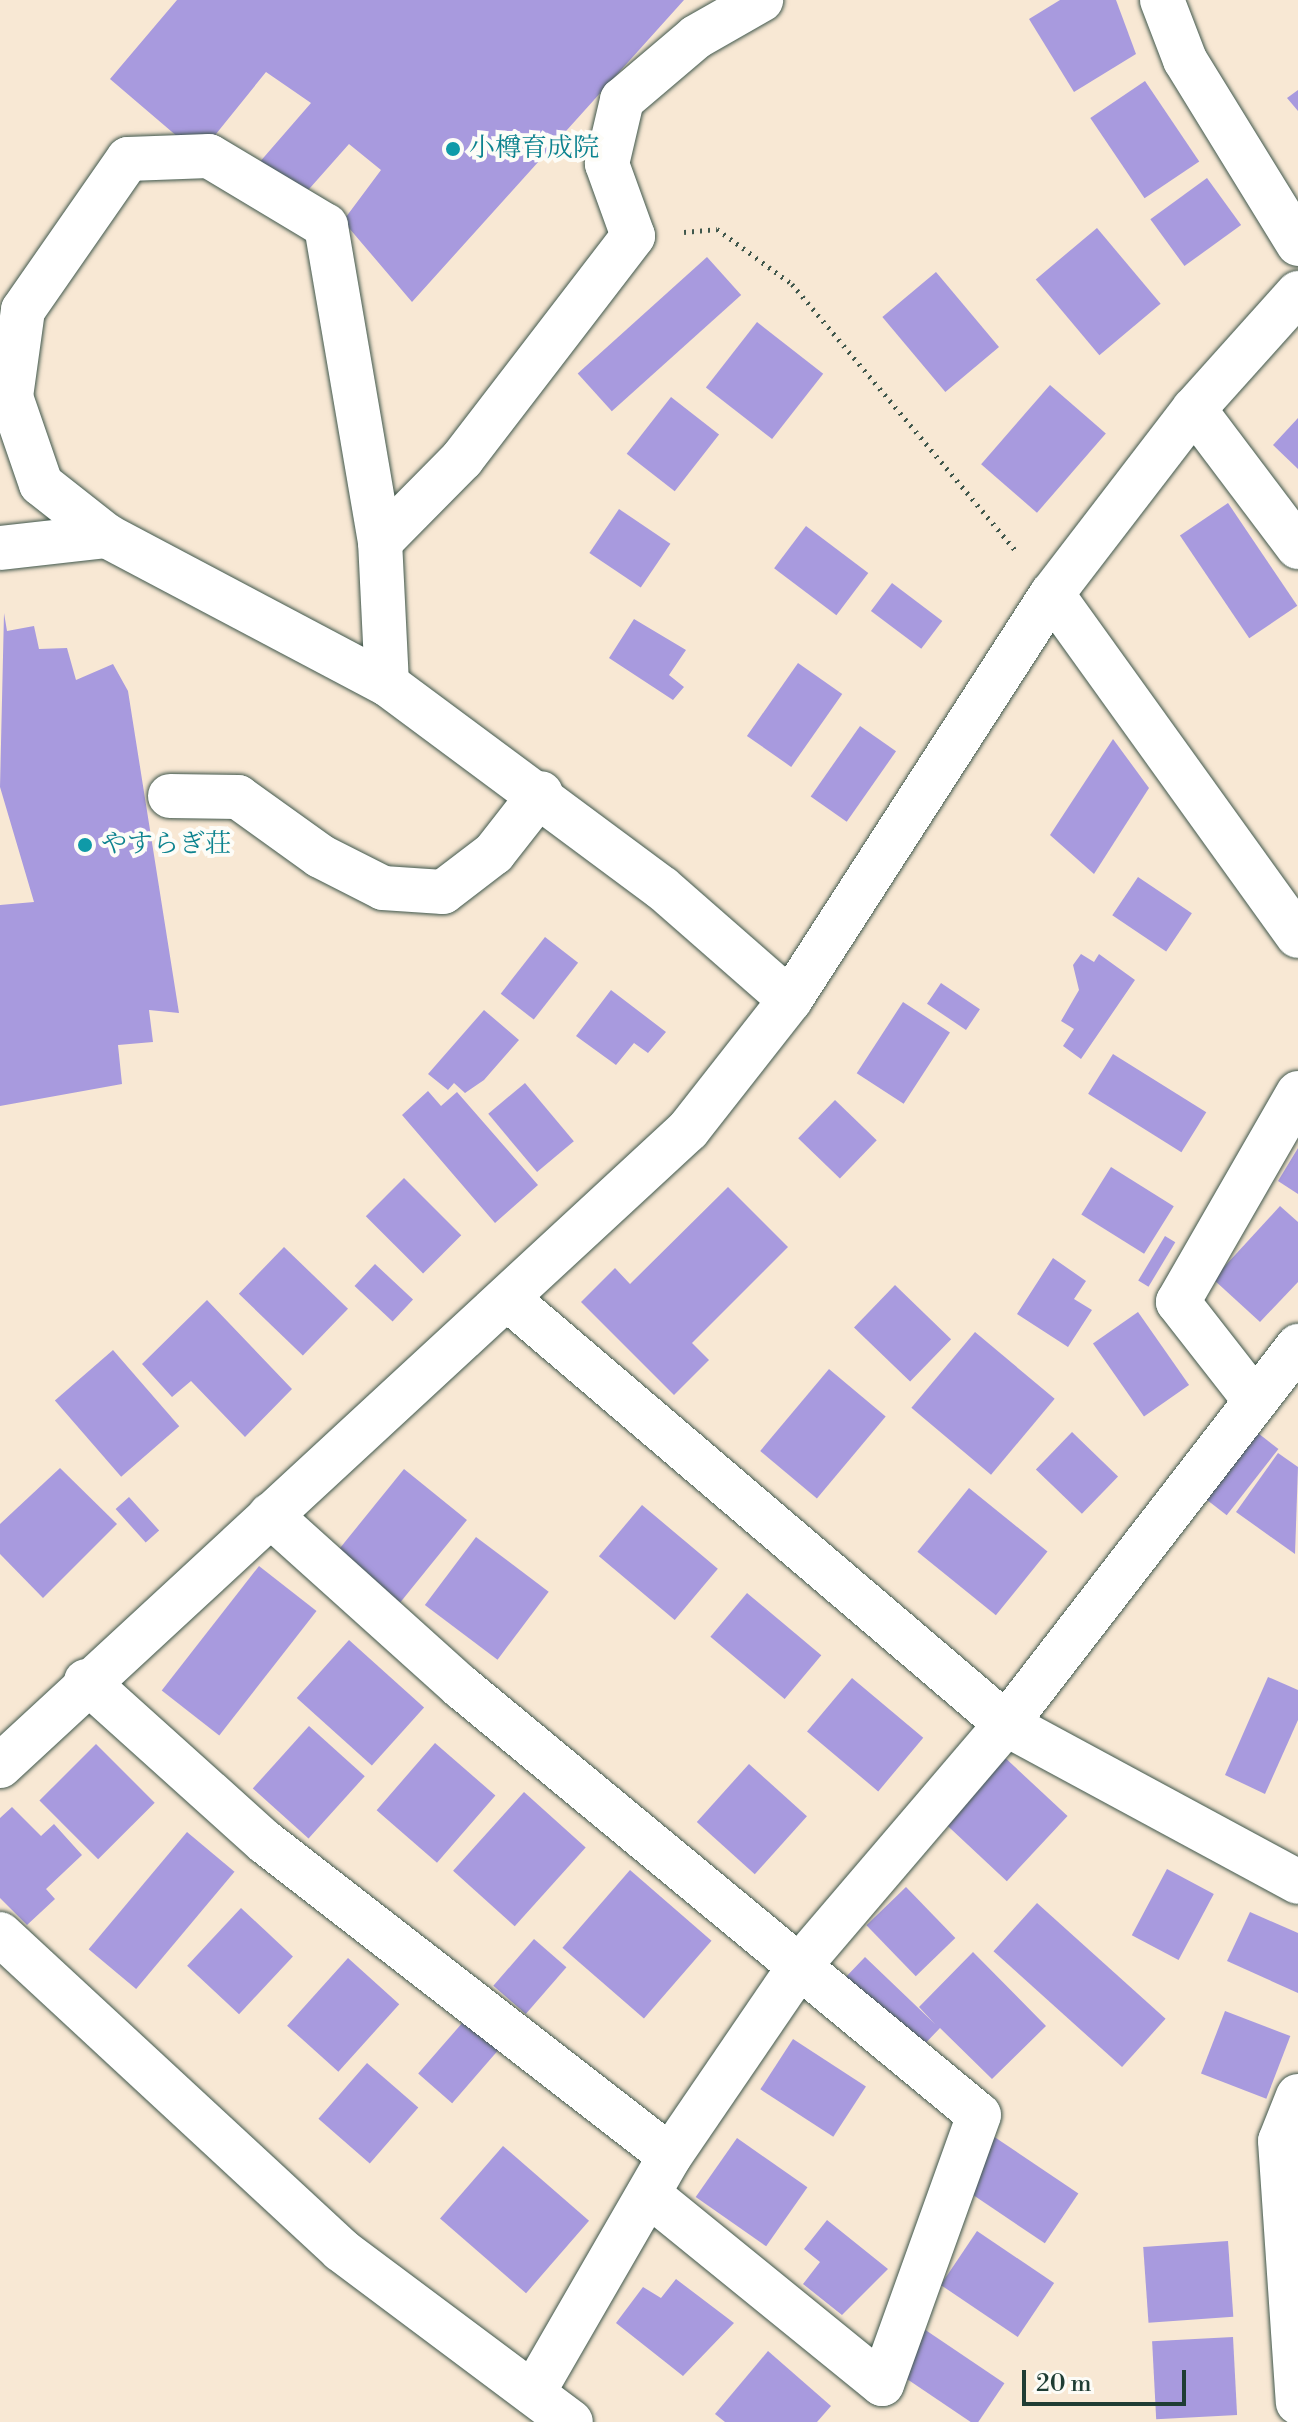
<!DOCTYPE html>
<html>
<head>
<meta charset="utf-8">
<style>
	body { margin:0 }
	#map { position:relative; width:1298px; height:2422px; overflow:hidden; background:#f8e8d4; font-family:"Libre Bodoni","Noto Serif JP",serif }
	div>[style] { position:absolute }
	.building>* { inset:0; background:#a89ade; transform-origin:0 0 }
	.path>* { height:5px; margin-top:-2.5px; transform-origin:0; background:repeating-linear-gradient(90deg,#40574c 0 2px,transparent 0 8px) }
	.roads { filter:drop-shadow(0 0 2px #40574c) drop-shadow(0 0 2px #40574c) }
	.minor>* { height:44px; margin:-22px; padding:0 22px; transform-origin:22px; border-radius:22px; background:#fff }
	.dots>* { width:22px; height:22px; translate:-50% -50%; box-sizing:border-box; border:4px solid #fdfcf7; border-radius:50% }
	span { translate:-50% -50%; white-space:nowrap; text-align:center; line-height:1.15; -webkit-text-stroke:8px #fdfcf7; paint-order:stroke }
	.culture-label { font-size:26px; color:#0d838f }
	.left { translate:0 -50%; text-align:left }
	.scale { position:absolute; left:1022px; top:2370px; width:164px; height:36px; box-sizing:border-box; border:4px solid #1f3d34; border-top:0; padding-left:10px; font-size:24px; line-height:28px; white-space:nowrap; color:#1f3d34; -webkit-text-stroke:6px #fdfcf7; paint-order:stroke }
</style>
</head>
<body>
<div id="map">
	<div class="building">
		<i style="clip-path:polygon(177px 0,684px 0,412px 302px,343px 221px,381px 170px,349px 144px,302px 197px,258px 164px,311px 103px,266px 72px,199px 155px,110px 79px)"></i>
		<i style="clip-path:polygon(1060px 0,1116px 0,1136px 54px,1074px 92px,1029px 19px)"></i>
		<i style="left:1145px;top:81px;width:97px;height:66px;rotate:56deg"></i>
		<i style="clip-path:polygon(1298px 90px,1298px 111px,1287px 98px)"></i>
		<i style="left:1207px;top:178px;width:58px;height:70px;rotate:54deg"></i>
		<i style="left:1097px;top:228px;width:99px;height:80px;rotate:50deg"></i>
		<i style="left:707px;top:257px;width:51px;height:174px;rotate:48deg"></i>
		<i style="left:936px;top:272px;width:98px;height:70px;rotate:50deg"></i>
		<i style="left:757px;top:322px;width:84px;height:83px;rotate:38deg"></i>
		<i style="left:1050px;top:385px;width:74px;height:105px;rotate:41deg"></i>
		<i style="left:671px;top:397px;width:61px;height:72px;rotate:38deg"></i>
		<i style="clip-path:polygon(1298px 418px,1298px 469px,1273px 445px)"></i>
		<i style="left:1228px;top:503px;width:124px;height:58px;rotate:56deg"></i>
		<i style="left:619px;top:509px;width:62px;height:53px;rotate:34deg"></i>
		<i style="left:806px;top:526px;width:78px;height:53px;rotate:37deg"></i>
		<i style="left:892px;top:583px;width:63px;height:35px;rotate:37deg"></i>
		<i style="clip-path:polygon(4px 613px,7px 631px,34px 626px,39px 649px,67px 648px,76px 680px,113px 664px,128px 691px,179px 1013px,149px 1010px,153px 1042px,118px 1045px,122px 1084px,0 1106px,0 905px,34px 902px,0 787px)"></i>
		<i style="clip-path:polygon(634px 619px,686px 650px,669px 675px,684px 687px,673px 700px,609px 658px)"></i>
		<i style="left:798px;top:663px;width:54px;height:89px;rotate:35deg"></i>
		<i style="left:860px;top:726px;width:44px;height:86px;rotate:35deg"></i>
		<i style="clip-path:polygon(1113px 739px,1149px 788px,1094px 874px,1050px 835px)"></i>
		<i style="left:1138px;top:877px;width:65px;height:46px;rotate:34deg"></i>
		<i style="left:545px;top:937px;width:42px;height:72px;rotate:38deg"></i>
		<i style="clip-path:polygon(1081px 954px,1094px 962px,1099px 954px,1135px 980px,1081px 1059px,1063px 1046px,1074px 1029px,1061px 1021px,1079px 990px,1073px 965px)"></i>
		<i style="left:941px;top:983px;width:47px;height:25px;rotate:34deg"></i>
		<i style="clip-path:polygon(611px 990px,666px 1032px,648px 1053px,634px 1043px,616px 1065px,576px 1036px)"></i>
		<i style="left:903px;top:1002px;width:56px;height:85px;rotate:33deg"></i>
		<i style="clip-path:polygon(484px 1010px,519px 1040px,484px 1080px,465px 1093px,454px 1083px,448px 1090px,428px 1074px)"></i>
		<i style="left:1113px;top:1054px;width:110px;height:47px;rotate:32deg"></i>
		<i style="left:525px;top:1083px;width:76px;height:48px;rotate:50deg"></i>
		<i style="clip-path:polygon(428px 1091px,441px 1106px,457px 1092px,538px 1185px,495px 1223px,402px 1115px)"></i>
		<i style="left:835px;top:1100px;width:58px;height:53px;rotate:44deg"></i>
		<i style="clip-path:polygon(1298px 1148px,1298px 1194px,1278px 1181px)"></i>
		<i style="left:1111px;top:1167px;width:74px;height:56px;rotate:32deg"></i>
		<i style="left:404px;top:1178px;width:81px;height:54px;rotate:45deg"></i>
		<i style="clip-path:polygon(728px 1187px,788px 1247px,692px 1343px,709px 1360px,674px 1395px,581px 1302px,615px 1268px,630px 1284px)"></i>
		<i style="clip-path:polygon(1280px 1206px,1298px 1222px,1298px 1282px,1260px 1322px,1213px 1279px)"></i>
		<i style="left:1165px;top:1236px;width:12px;height:52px;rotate:31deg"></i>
		<i style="left:284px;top:1247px;width:89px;height:65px;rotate:44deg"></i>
		<i style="clip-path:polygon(1053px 1258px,1086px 1281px,1074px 1299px,1092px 1310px,1068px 1347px,1017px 1314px)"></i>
		<i style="left:375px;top:1264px;width:52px;height:30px;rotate:43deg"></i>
		<i style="left:895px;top:1285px;width:78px;height:59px;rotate:44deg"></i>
		<i style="clip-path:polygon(207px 1300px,292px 1389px,245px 1437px,191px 1381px,172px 1397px,142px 1364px)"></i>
		<i style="left:1138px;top:1312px;width:89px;height:55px;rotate:55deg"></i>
		<i style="left:975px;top:1332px;width:104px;height:99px;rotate:40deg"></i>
		<i style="left:113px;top:1350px;width:101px;height:77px;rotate:49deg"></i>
		<i style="left:829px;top:1369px;width:74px;height:107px;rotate:40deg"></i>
		<i style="left:1254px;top:1430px;width:31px;height:84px;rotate:38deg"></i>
		<i style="left:1072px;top:1432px;width:64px;height:52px;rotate:44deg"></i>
		<i style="clip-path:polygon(1278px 1453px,1298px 1467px,1295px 1554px,1236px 1512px)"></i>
		<i style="clip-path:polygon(60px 1468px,117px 1524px,43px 1598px,0 1554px,0 1524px)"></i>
		<i style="left:404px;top:1469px;width:81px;height:109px;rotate:39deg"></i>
		<i style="left:969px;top:1488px;width:101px;height:82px;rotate:39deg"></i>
		<i style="left:129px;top:1497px;width:45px;height:18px;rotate:48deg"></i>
		<i style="left:642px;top:1505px;width:99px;height:67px;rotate:40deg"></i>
		<i style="left:476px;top:1537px;width:91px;height:85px;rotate:37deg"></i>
		<i style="left:259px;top:1566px;width:73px;height:158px;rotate:38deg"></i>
		<i style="left:747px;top:1593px;width:97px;height:57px;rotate:40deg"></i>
		<i style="left:349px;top:1640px;width:101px;height:78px;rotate:42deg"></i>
		<i style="clip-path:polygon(1268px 1677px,1298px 1690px,1298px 1720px,1265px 1794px,1225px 1775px)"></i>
		<i style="left:852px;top:1678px;width:93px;height:70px;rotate:40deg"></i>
		<i style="left:309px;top:1726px;width:75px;height:84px;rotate:42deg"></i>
		<i style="left:435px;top:1743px;width:80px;height:89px;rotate:41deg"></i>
		<i style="left:96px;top:1744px;width:83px;height:80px;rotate:45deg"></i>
		<i style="left:1001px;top:1754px;width:91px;height:89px;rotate:43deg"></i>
		<i style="left:749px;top:1764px;width:78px;height:78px;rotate:42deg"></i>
		<i style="left:524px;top:1792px;width:83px;height:106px;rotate:42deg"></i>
		<i style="clip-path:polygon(12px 1807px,41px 1836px,54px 1824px,82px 1855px,46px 1889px,55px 1899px,27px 1925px,0 1898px,0 1818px)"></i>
		<i style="left:187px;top:1832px;width:62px;height:153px;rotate:40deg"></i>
		<i style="left:1167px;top:1869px;width:53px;height:75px;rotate:28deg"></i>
		<i style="left:630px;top:1870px;width:108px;height:103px;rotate:41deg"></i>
		<i style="left:906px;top:1887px;width:71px;height:55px;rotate:46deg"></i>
		<i style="left:1037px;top:1903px;width:173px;height:65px;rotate:42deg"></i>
		<i style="left:241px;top:1908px;width:71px;height:79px;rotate:43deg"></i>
		<i style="clip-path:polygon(1250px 1912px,1298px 1933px,1298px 1993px,1227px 1961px)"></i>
		<i style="left:534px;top:1939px;width:43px;height:62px;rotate:41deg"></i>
		<i style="clip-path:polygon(973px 1952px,1046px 2026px,992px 2079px,940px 2028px,917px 2052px,842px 1981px,865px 1957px,935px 2024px,919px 2007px)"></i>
		<i style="left:348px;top:1958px;width:69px;height:91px;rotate:42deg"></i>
		<i style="left:1225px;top:2011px;width:70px;height:67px;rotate:21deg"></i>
		<i style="left:470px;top:2014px;width:45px;height:79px;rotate:41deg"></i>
		<i style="left:793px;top:2039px;width:87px;height:60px;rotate:33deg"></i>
		<i style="left:367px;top:2063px;width:68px;height:74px;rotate:41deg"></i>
		<i style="left:993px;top:2136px;width:103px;height:60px;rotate:34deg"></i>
		<i style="left:737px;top:2138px;width:86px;height:72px;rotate:35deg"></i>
		<i style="left:503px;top:2146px;width:114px;height:96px;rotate:41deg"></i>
		<i style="clip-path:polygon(827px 2220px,888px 2269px,842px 2315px,803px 2284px,820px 2262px,804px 2249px)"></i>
		<i style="left:977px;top:2231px;width:93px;height:65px;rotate:34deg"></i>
		<i style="left:1228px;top:2241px;width:76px;height:85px;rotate:86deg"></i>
		<i style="clip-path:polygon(676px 2279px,734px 2323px,683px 2376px,616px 2323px,643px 2287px,661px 2298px)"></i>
		<i style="left:924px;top:2329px;width:97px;height:51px;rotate:34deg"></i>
		<i style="left:1233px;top:2337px;width:78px;height:81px;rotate:87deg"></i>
		<i style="clip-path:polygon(768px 2351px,831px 2406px,817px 2422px,725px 2422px,715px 2414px)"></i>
	</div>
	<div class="path">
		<i style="left:684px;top:232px;width:33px;rotate:-5deg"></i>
		<i style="left:717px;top:229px;width:93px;rotate:36.3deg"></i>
		<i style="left:792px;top:284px;width:351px;rotate:50deg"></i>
	</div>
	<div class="roads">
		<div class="minor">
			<i style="left:1162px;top:0;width:64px;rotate:69deg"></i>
			<i style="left:1185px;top:60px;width:216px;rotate:58.4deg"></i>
			<i style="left:1194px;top:409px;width:173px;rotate:53deg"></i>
			<i style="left:380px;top:542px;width:117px;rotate:-45.3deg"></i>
			<i style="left:462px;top:459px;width:281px;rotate:-52.5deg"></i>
			<i style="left:633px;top:236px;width:77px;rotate:-109.9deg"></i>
			<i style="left:607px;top:164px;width:66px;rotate:-76.8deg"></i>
			<i style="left:622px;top:100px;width:97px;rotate:-40.4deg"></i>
			<i style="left:696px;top:37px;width:75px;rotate:-29.6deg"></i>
			<i style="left:0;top:548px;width:108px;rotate:-6.4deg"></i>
			<i style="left:1052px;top:594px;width:421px;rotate:54.3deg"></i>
			<i style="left:387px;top:684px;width:142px;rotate:-92.8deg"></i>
			<i style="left:380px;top:542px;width:321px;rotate:-99.7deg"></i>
			<i style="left:326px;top:226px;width:136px;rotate:-149.1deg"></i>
			<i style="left:209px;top:156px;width:81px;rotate:177.9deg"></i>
			<i style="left:128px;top:159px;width:184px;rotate:124.8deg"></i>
			<i style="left:23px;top:310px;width:88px;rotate:97.9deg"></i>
			<i style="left:11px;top:397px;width:92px;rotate:71deg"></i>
			<i style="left:41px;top:484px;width:84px;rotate:38.2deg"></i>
			<i style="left:107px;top:536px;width:317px;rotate:27.9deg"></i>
			<i style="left:387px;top:684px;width:342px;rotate:36.6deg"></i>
			<i style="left:662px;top:888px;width:170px;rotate:41.2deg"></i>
			<i style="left:170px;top:796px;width:68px;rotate:0.8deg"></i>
			<i style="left:238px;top:797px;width:101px;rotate:35.7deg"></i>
			<i style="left:320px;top:856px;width:71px;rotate:26.9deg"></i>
			<i style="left:383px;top:888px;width:60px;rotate:3.8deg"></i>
			<i style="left:443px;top:892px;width:64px;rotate:-37.4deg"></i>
			<i style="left:494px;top:853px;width:76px;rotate:-51.9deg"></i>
			<i style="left:509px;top:1300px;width:653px;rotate:40.47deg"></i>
			<i style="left:1006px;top:1724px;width:332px;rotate:28.4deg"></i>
			<i style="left:1253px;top:1398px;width:122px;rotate:-128deg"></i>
			<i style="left:1178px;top:1302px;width:241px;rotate:-60.1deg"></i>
			<i style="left:270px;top:1515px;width:256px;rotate:42deg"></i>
			<i style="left:460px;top:1686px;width:673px;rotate:39.58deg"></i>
			<i style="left:979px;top:2115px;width:286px;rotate:109.8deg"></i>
			<i style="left:882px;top:2384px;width:301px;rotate:-140.9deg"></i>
			<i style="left:86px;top:1681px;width:241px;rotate:42deg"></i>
			<i style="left:265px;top:1842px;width:512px;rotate:37.79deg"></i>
			<i style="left:0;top:1766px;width:937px;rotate:-42.75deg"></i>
			<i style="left:688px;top:1130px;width:165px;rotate:-51.9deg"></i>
			<i style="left:790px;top:1000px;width:483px;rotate:-57.2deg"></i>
			<i style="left:1052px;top:594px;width:233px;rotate:-52.5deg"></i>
			<i style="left:1194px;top:409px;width:156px;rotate:-48.1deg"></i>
			<i style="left:0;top:1934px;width:465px;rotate:42.8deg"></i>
			<i style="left:341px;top:2250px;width:287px;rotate:36.8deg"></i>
			<i style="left:1298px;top:2096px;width:48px;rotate:111.8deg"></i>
			<i style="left:1280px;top:2141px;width:262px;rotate:86.1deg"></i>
			<i style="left:533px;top:2393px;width:274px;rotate:-60deg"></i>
			<i style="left:670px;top:2156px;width:232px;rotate:-55.7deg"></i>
			<i style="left:801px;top:1964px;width:316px;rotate:-49.5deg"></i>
			<i style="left:1006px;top:1724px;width:478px;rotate:-52.3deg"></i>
		</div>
	</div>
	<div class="dots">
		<i style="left:453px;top:149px;background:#0f9aa8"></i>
		<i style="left:85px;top:845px;background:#0f9aa8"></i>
	</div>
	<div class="culture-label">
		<span class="left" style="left:469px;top:149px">小樽育成院</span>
		<span class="left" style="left:101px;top:845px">やすらぎ荘</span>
	</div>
	<div class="scale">20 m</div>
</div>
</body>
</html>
